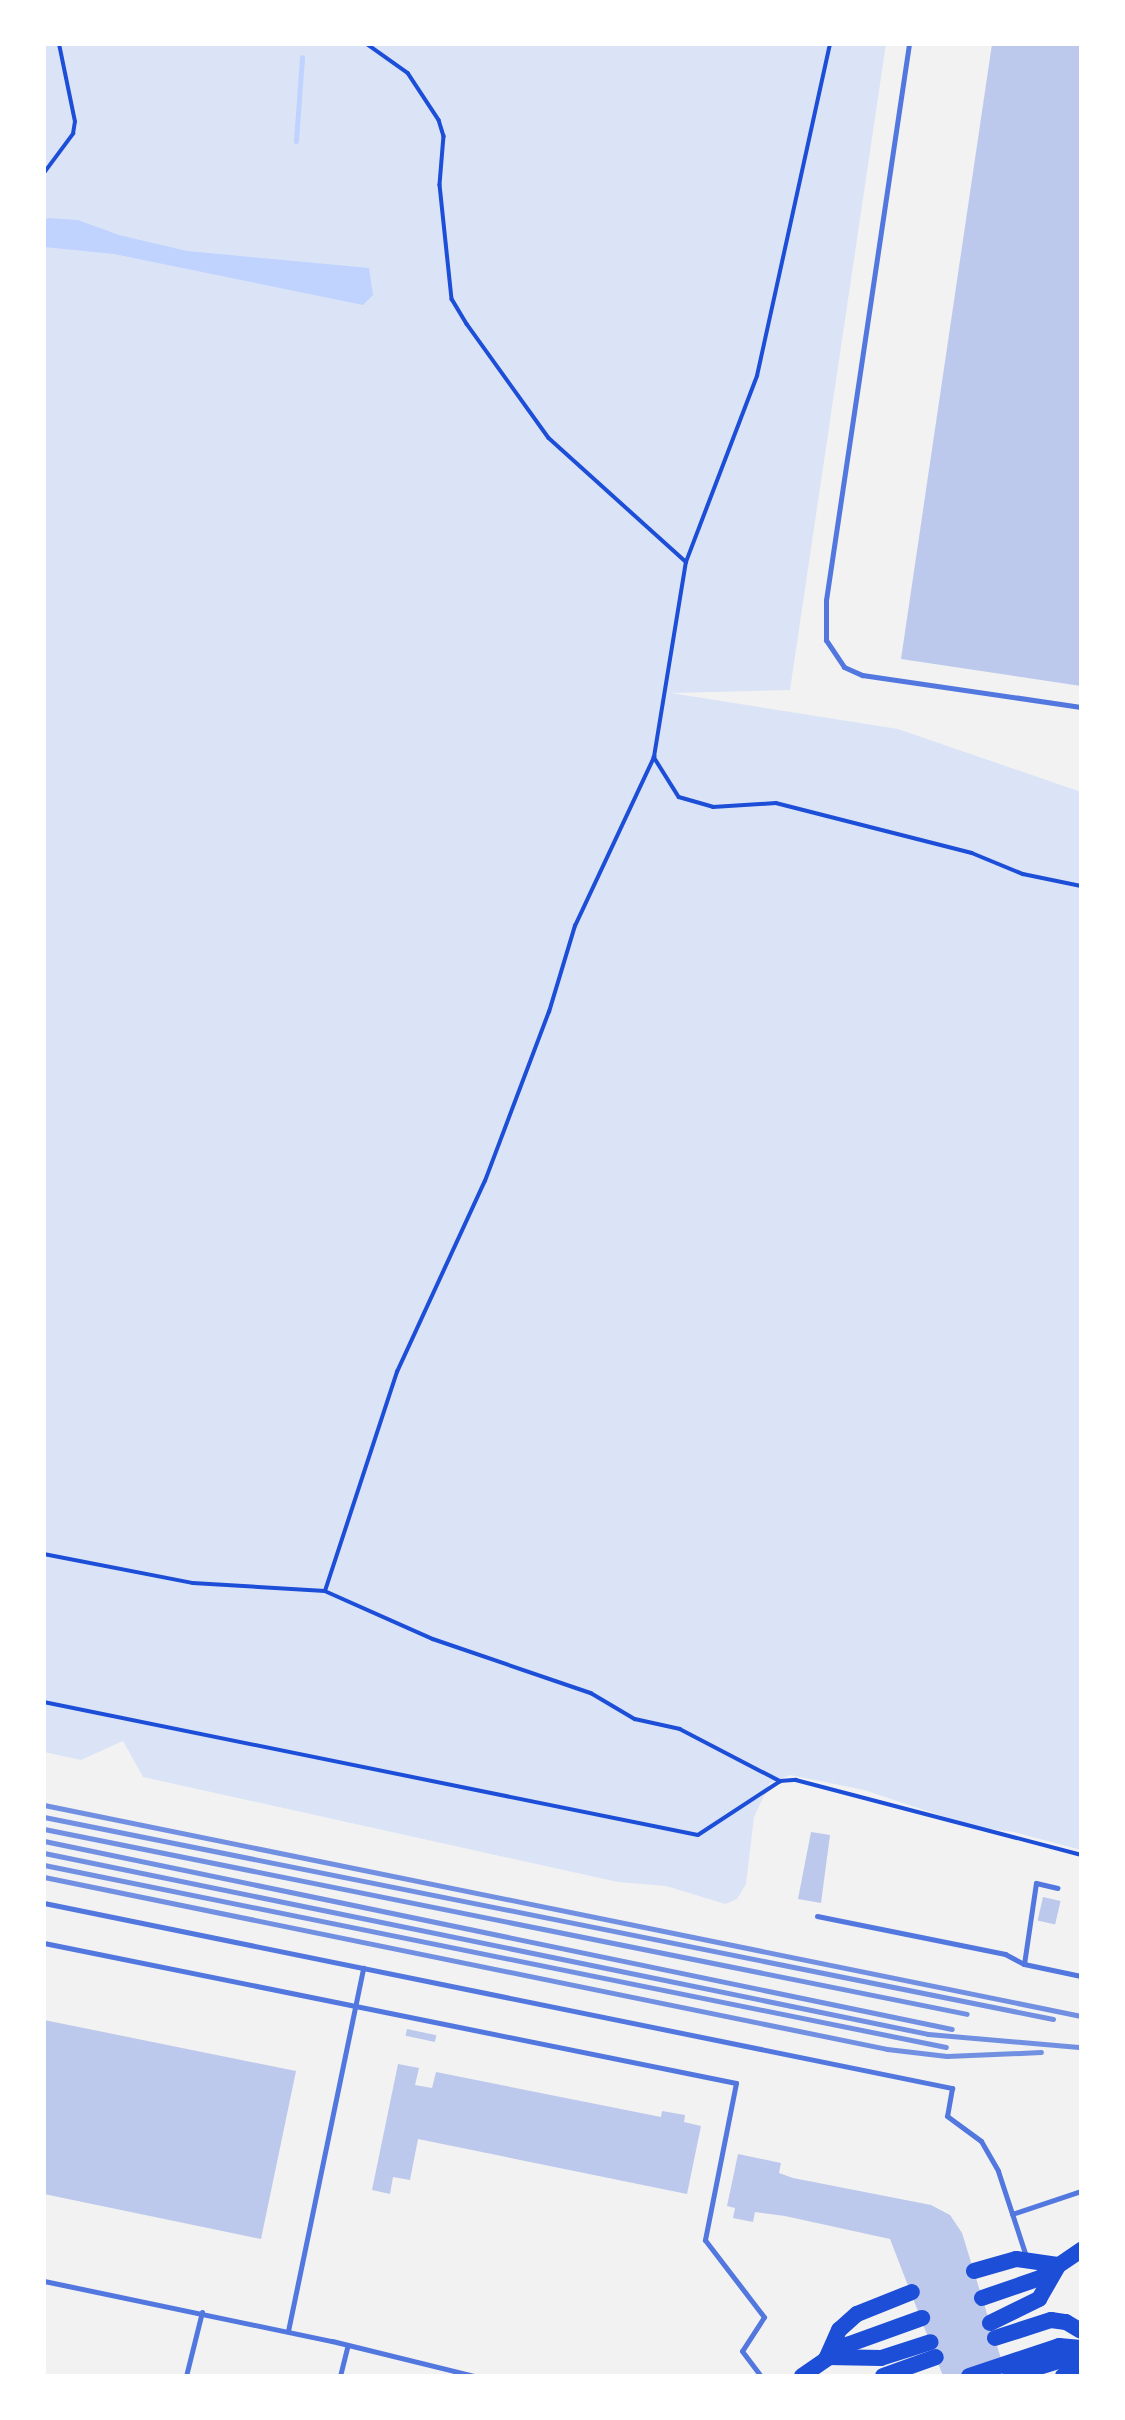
<!DOCTYPE html>
<html>
<head>
<meta charset="utf-8">
<style>
	body { margin:0 }
	#map { position:relative; width:1125px; height:2420px; overflow:hidden; background:#f2f2f2; font-family:Manrope,sans-serif }
	div>[style] { position:absolute }
	.green>* { inset:0; background:#dbe4f7 }
	.water>* { inset:0; background:#bfd3fe }
	.stream>* { height:5px; margin:-2.5px; padding:0 2.5px; transform-origin:2.5px; border-radius:2.5px; background:#bfd3fe }
	.building>* { inset:0; background:#bdc9ec; transform-origin:0 0 }
	.path>* { height:3.5px; margin:-1.75px; padding:0 1.75px; transform-origin:1.75px; border-radius:1.75px; background:#1d4ed8 }
	.service>* { height:5px; margin:-2.5px; padding:0 2.5px; transform-origin:2.5px; border-radius:2.5px; background:#5277de }
	.primary>* { height:16px; margin:-8px; padding:0 8px; transform-origin:8px; border-radius:8px; background:#1d4ed8 }
	.rail>* { height:5px; margin:-2.5px; padding:0 2.5px; transform-origin:2.5px; border-radius:2.5px; background:#7290e2 }
	span { translate:-50% -50%; white-space:nowrap; text-align:center; line-height:1.15; -webkit-text-stroke:7px #fff; paint-order:stroke }
	.frame { position:absolute; inset:0; border:46px solid #fff; pointer-events:none }
</style>
</head>
<body>
<div id="map">
	<div class="green">
		<i style="clip-path:polygon(44px 44px,886px 44px,790px 690px,671px 693px,898px 729px,1081px 792px,1081px 1850px,1014px 1832px,975px 1827px,864px 1790px,790px 1775px,770px 1783px,754px 1817px,746px 1884px,737px 1899px,725px 1904px,666px 1886px,618px 1882px,143px 1777px,123px 1741px,81px 1760px,44px 1752px)"></i>
	</div>
	<div class="water">
		<i style="clip-path:polygon(49px 218px,78px 220px,119px 235px,187px 251px,369px 268px,373px 295px,363px 305px,114px 254px,44px 247px,44px 220px)"></i>
	</div>
	<div class="stream">
		<i style="left:296px;top:141px;width:84px;rotate:-85.9deg"></i>
	</div>
	<div class="building">
		<i style="clip-path:polygon(992px 44px,1081px 44px,1081px 686px,901px 659px)"></i>
		<i style="clip-path:polygon(811px 1832px,830px 1835px,821px 1903px,798px 1899px)"></i>
		<i style="left:1043px;top:1897px;width:18px;height:24px;rotate:13deg"></i>
		<i style="clip-path:polygon(44px 2020px,296px 2071px,261px 2239px,44px 2194px)"></i>
		<i style="left:407px;top:2029px;width:30px;height:7px;rotate:12deg"></i>
		<i style="clip-path:polygon(398px 2064px,419px 2068px,415px 2085px,432px 2088px,436px 2072px,661px 2117px,662px 2111px,685px 2115px,684px 2122px,701px 2126px,687px 2194px,418px 2139px,410px 2180px,393px 2177px,390px 2194px,372px 2190px)"></i>
		<i style="clip-path:polygon(738px 2154px,781px 2163px,779px 2173px,793px 2178px,931px 2205px,950px 2215px,962px 2233px,1002px 2362px,959px 2376px,943px 2376px,890px 2239px,785px 2216px,755px 2212px,753px 2222px,733px 2218px,735px 2208px,727px 2206px)"></i>
	</div>
	<div class="path">
		<i style="left:291px;top:44px;width:15px"></i>
		<i style="left:367px;top:44px;width:50px;rotate:35.3deg"></i>
		<i style="left:408px;top:73px;width:56px;rotate:56.6deg"></i>
		<i style="left:439px;top:120px;width:17px;rotate:73deg"></i>
		<i style="left:444px;top:136px;width:49px;rotate:94.7deg"></i>
		<i style="left:440px;top:185px;width:115px;rotate:84deg"></i>
		<i style="left:452px;top:299px;width:29px;rotate:59deg"></i>
		<i style="left:467px;top:324px;width:140px;rotate:54.3deg"></i>
		<i style="left:549px;top:438px;width:185px;rotate:42.1deg"></i>
		<i style="left:44px;top:173px;width:49px;rotate:-53.4deg"></i>
		<i style="left:73px;top:134px;width:12px;rotate:-81deg"></i>
		<i style="left:75px;top:122px;width:80px;rotate:-101.6deg"></i>
		<i style="left:654px;top:757px;width:47px;rotate:58deg"></i>
		<i style="left:679px;top:797px;width:35px;rotate:16deg"></i>
		<i style="left:713px;top:807px;width:63px;rotate:-3.6deg"></i>
		<i style="left:776px;top:803px;width:202px;rotate:14.3deg"></i>
		<i style="left:972px;top:853px;width:55px;rotate:22.4deg"></i>
		<i style="left:1023px;top:874px;width:59px;rotate:11.7deg"></i>
		<i style="left:44px;top:1554px;width:152px;rotate:11deg"></i>
		<i style="left:193px;top:1583px;width:132px;rotate:3.5deg"></i>
		<i style="left:325px;top:1591px;width:118px;rotate:24deg"></i>
		<i style="left:433px;top:1639px;width:167px;rotate:18.9deg"></i>
		<i style="left:591px;top:1693px;width:51px;rotate:30.6deg"></i>
		<i style="left:635px;top:1719px;width:46px;rotate:12.5deg"></i>
		<i style="left:680px;top:1729px;width:113px;rotate:27.5deg"></i>
		<i style="left:780px;top:1781px;width:16px;rotate:-4deg"></i>
		<i style="left:796px;top:1780px;width:295px;rotate:14.7deg"></i>
		<i style="left:325px;top:1591px;width:231px;rotate:-71.8deg"></i>
		<i style="left:397px;top:1372px;width:210px;rotate:-65.3deg"></i>
		<i style="left:485px;top:1181px;width:181px;rotate:-69.3deg"></i>
		<i style="left:549px;top:1012px;width:90px;rotate:-73.2deg"></i>
		<i style="left:575px;top:926px;width:187px;rotate:-64.9deg"></i>
		<i style="left:654px;top:757px;width:198px;rotate:-80.7deg"></i>
		<i style="left:686px;top:562px;width:199px;rotate:-69.1deg"></i>
		<i style="left:757px;top:376px;width:340px;rotate:-77.6deg"></i>
		<i style="left:44px;top:1702px;width:667px;rotate:11.5deg"></i>
		<i style="left:698px;top:1835px;width:97px;rotate:-33.2deg"></i>
	</div>
	<div class="service">
		<i style="left:909px;top:44px;width:562px;rotate:98.49deg"></i>
		<i style="left:826px;top:600px;width:40px;rotate:90deg"></i>
		<i style="left:826px;top:640px;width:32px;rotate:56deg"></i>
		<i style="left:844px;top:667px;width:20px;rotate:24deg"></i>
		<i style="left:862px;top:675px;width:221px;rotate:8.3deg"></i>
		<i style="left:44px;top:1903px;width:927px;rotate:11.52deg"></i>
		<i style="left:952px;top:2088px;width:28px;rotate:100deg"></i>
		<i style="left:947px;top:2116px;width:42px;rotate:36.3deg"></i>
		<i style="left:981px;top:2141px;width:34px;rotate:60deg"></i>
		<i style="left:998px;top:2171px;width:93px;rotate:71.8deg"></i>
		<i style="left:817px;top:1916px;width:192px;rotate:11.4deg"></i>
		<i style="left:1005px;top:1954px;width:21px;rotate:28deg"></i>
		<i style="left:1024px;top:1964px;width:58px;rotate:11.9deg"></i>
		<i style="left:44px;top:1943px;width:706px;rotate:11.44deg"></i>
		<i style="left:736px;top:2083px;width:160px;rotate:101.2deg"></i>
		<i style="left:705px;top:2240px;width:97px;rotate:52.5deg"></i>
		<i style="left:764px;top:2317px;width:40px;rotate:122.9deg"></i>
		<i style="left:742px;top:2351px;width:31px;rotate:53deg"></i>
		<i style="left:1024px;top:1964px;width:82px;rotate:-81.6deg"></i>
		<i style="left:1036px;top:1883px;width:22px;rotate:13deg"></i>
		<i style="left:1012px;top:2214px;width:73px;rotate:-18.4deg"></i>
		<i style="left:44px;top:2281px;width:294px;rotate:11.8deg"></i>
		<i style="left:332px;top:2341px;width:146px;rotate:13.8deg"></i>
		<i style="left:288px;top:2331px;width:371px;rotate:-78.3deg"></i>
		<i style="left:186px;top:2376px;width:66px;rotate:-76deg"></i>
		<i style="left:340px;top:2376px;width:32px;rotate:-76deg"></i>
	</div>
	<div class="primary">
		<i style="left:974px;top:2271px;width:44px;rotate:-15.9deg"></i>
		<i style="left:1016px;top:2259px;width:42px;rotate:8.1deg"></i>
		<i style="left:982px;top:2298px;width:61px;rotate:-19deg"></i>
		<i style="left:1040px;top:2278px;width:50px;rotate:-34.3deg"></i>
		<i style="left:990px;top:2323px;width:55px;rotate:-26.1deg"></i>
		<i style="left:1039px;top:2299px;width:36px;rotate:-60deg"></i>
		<i style="left:995px;top:2338px;width:59px;rotate:-17.8deg"></i>
		<i style="left:1051px;top:2320px;width:15px;rotate:8deg"></i>
		<i style="left:1066px;top:2322px;width:17px;rotate:31deg"></i>
		<i style="left:827px;top:2357px;width:30px;rotate:-66deg"></i>
		<i style="left:839px;top:2330px;width:24px;rotate:-42deg"></i>
		<i style="left:857px;top:2314px;width:59px;rotate:-21.8deg"></i>
		<i style="left:827px;top:2357px;width:54px;rotate:1.1deg"></i>
		<i style="left:881px;top:2358px;width:52px;rotate:-17.7deg"></i>
		<i style="left:802px;top:2376px;width:55px;rotate:-34.6deg"></i>
		<i style="left:847px;top:2345px;width:80px;rotate:-19.8deg"></i>
		<i style="left:883px;top:2376px;width:56px;rotate:-19.7deg"></i>
		<i style="left:969px;top:2376px;width:95px;rotate:-18.4deg"></i>
		<i style="left:1059px;top:2346px;width:22px;rotate:5deg"></i>
		<i style="left:1010px;top:2376px;width:74px;rotate:-17.2deg"></i>
		<i style="left:1063px;top:2376px;width:22px;rotate:-36deg"></i>
	</div>
	<div class="rail">
		<i style="left:44px;top:1805px;width:1058px;rotate:11.5deg"></i>
		<i style="left:44px;top:1817px;width:1029px;rotate:11.32deg"></i>
		<i style="left:44px;top:1829px;width:941px;rotate:11.33deg"></i>
		<i style="left:44px;top:1841px;width:927px;rotate:11.7deg"></i>
		<i style="left:44px;top:1853px;width:902px;rotate:11.57deg"></i>
		<i style="left:928px;top:2034px;width:154px;rotate:4.9deg"></i>
		<i style="left:44px;top:1865px;width:920px;rotate:11.41deg"></i>
		<i style="left:44px;top:1877px;width:860px;rotate:11.53deg"></i>
		<i style="left:887px;top:2049px;width:60px;rotate:6.7deg"></i>
		<i style="left:947px;top:2056px;width:94px;rotate:-2.4deg"></i>
	</div>
	<div class="frame"></div>
</div>
</body>
</html>
